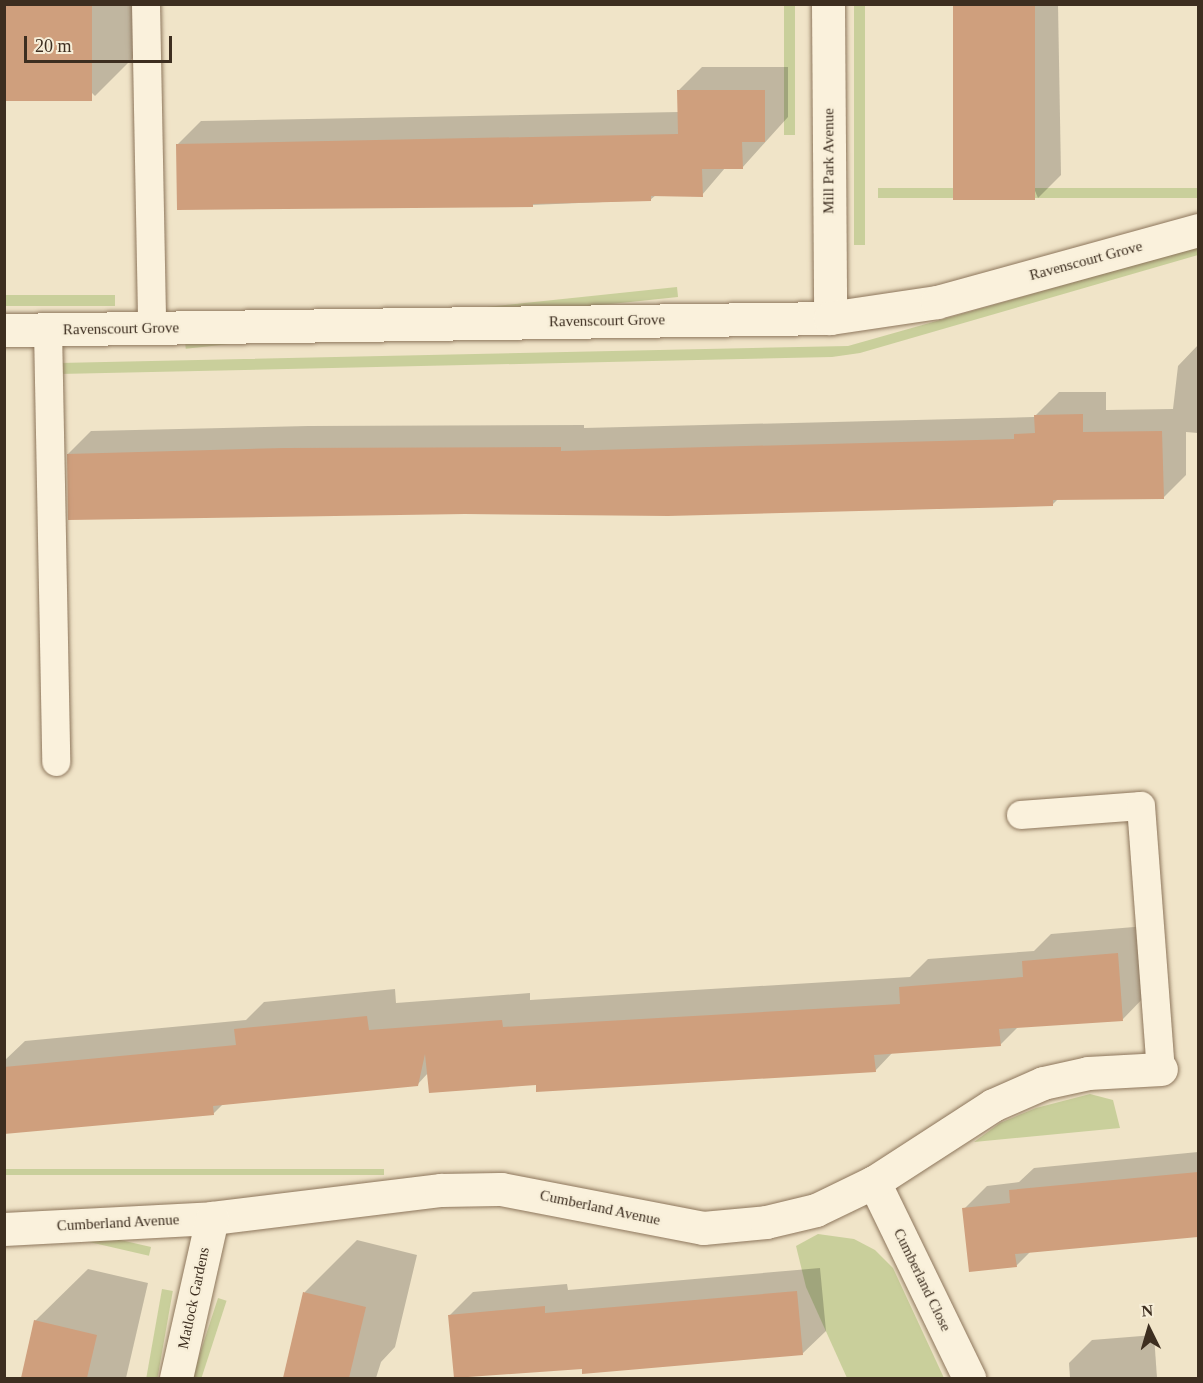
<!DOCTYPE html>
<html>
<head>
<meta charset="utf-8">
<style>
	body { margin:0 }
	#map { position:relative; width:1203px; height:1383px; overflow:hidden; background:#f0e4c8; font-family:"Times New Roman",serif }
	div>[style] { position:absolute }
	.green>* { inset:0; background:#c9cf9b; transform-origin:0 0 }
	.shadow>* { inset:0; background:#0003 }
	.building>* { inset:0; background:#cf9f7d; transform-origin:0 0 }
	.roads { filter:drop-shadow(0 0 2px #8d765c) drop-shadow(0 0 2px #8d765c) }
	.lane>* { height:28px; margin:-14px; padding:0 14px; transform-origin:14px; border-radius:14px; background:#faf1dc }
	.street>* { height:33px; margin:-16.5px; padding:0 16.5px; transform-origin:16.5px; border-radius:16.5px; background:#faf1dc }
	.secondary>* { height:33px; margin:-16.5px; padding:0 16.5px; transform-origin:16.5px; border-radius:16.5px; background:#faf1dc }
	span { translate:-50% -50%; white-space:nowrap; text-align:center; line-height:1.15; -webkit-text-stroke:4.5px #f7eed8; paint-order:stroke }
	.street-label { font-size:15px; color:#3d2e20 }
	.frame { position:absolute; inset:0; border:6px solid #3d2e20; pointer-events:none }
	.north { position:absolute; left:1119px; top:1299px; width:60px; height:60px; -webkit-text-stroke:4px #f7eed8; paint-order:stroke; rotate:355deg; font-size:16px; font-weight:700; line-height:24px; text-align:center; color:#3d2e20 }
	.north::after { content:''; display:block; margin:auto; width:21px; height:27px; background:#3d2e20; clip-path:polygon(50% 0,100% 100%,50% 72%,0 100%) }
	.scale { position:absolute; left:24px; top:36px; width:148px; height:27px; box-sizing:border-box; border:3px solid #3d2e20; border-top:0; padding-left:8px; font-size:18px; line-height:21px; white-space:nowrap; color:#3d2e20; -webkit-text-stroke:4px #f7eed8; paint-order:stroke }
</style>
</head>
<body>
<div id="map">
	<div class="green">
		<i style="left:784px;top:5px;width:11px;height:130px"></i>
		<i style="left:854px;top:5px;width:11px;height:240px"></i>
		<i style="left:1198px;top:188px;width:10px;height:320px;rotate:90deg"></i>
		<i style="clip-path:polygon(1198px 247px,1198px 255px,860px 353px,832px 357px,59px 374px,59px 363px,848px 346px)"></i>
		<i style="left:677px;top:287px;width:10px;height:495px;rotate:84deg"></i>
		<i style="left:115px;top:295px;width:11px;height:110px;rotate:90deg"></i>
		<i style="clip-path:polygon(1090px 1094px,1113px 1100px,1120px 1128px,974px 1142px,1000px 1123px,1036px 1108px)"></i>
		<i style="left:384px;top:1169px;width:6px;height:381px;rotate:90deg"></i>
		<i style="clip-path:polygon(818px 1234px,854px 1239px,875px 1250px,893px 1268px,944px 1378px,847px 1378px,806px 1287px,796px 1246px)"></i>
		<i style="left:151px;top:1247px;width:9px;height:147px;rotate:103deg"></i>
		<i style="left:162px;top:1289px;width:11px;height:91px;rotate:10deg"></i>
		<i style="left:218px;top:1298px;width:9px;height:82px;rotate:18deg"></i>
	</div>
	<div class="shadow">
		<i style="clip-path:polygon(4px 4px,134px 4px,136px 55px,95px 96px)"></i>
		<i style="clip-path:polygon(957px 4px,1058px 4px,1061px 175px,1038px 198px)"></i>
		<i style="clip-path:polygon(702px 67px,788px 67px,788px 117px,742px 168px,725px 168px,702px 195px,656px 195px,650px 200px,532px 205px,178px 144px,201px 121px,679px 112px,679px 90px)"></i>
		<i style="clip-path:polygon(1198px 345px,1198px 433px,1186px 432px,1186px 475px,1163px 498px,1058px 499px,1053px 504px,68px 454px,91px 431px,308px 426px,584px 425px,584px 428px,1034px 417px,1059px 392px,1106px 392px,1106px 410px,1173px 409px,1178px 366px)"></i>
		<i style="clip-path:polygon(1146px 926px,1150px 991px,1123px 1019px,1018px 1027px,1000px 1045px,893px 1052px,875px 1071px,537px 1083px,428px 1073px,417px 1085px,223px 1104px,213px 1114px,4px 1133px,4px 1061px,25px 1041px,246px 1020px,264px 1002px,395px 989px,396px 1003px,530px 993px,530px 1000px,910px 977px,928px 959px,1034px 951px,1051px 934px)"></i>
		<i style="clip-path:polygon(1198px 1152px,1198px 1235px,1031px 1251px,1016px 1266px,964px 1209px,987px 1186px,1019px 1182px,1034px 1168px)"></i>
		<i style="clip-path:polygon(357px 1240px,417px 1255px,395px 1347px,381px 1362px,376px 1378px,284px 1378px,305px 1292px)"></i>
		<i style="clip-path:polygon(820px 1268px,826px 1331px,802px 1354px,583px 1367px,450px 1315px,473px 1292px,567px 1284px,568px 1290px)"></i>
		<i style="clip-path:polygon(88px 1269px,148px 1283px,126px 1378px,22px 1378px,35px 1321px)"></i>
		<i style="clip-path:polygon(1154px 1335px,1157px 1378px,1070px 1378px,1069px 1363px,1092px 1340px)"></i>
	</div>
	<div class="building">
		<i style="left:4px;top:4px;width:88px;height:97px"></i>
		<i style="left:953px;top:4px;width:82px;height:196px"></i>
		<i style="clip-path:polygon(677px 90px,765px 90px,765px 142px,742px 142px,743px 169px,702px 169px,703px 197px,651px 196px,651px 201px,533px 204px,533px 207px,177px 210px,176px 144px,678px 134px)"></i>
		<i style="clip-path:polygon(1083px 414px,1083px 432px,1162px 431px,1164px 499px,1053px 500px,1053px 506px,668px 516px,465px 514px,68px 520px,67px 454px,284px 448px,561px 447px,561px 451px,1014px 439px,1014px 434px,1035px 433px,1034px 415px)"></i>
		<i style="clip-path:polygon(1118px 953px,1123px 1021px,999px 1029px,1001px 1046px,874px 1055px,876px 1072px,536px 1092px,536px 1085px,429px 1093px,425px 1054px,418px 1086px,213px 1106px,214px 1115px,4px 1134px,4px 1067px,236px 1045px,234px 1029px,367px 1016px,369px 1030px,502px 1020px,503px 1027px,900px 1004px,899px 987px,1023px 977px,1022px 961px)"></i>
		<i style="clip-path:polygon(1198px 1172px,1198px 1237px,1015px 1254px,1017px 1267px,969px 1272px,962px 1208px,1010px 1203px,1009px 1190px)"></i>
		<i style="clip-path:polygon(797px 1291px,803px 1355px,582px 1374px,582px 1369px,454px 1378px,448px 1315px,545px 1306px,545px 1313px)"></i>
		<i style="clip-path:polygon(303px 1292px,366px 1307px,349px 1378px,283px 1378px)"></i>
		<i style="clip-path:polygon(34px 1320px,97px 1335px,87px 1378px,21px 1378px)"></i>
	</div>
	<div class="roads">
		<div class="lane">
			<i style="left:146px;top:4px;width:324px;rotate:88.9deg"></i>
			<i style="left:48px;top:329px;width:433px;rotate:88.9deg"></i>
			<i style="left:1021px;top:815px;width:120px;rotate:-4.3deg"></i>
			<i style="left:1141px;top:806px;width:264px;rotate:85.7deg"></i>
		</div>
		<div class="street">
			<i style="left:828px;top:4px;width:314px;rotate:89.6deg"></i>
			<i style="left:874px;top:1182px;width:218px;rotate:64.1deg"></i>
			<i style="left:4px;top:1229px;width:208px;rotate:-3deg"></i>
			<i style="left:212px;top:1218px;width:231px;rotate:-7deg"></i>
			<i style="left:441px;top:1190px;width:60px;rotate:-1deg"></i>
			<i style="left:501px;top:1189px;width:206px;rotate:10.9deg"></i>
			<i style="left:703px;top:1228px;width:63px;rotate:-5.4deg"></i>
			<i style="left:766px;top:1222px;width:51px;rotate:-13.5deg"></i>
			<i style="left:816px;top:1210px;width:64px;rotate:-25.8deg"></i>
			<i style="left:874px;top:1182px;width:142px;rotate:-32.9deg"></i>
			<i style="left:993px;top:1105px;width:55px;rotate:-23.7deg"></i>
			<i style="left:1043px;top:1083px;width:46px;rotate:-12.5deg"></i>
			<i style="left:1088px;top:1073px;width:73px;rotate:-3.1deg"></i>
			<i style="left:176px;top:1378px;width:164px;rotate:-77.3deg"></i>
		</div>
		<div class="secondary">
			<i style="left:4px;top:330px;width:826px;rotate:-0.83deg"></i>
			<i style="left:830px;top:318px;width:108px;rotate:-8.5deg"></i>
			<i style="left:937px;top:302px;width:271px;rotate:-15.4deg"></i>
		</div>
	</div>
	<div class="street-label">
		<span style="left:829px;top:161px;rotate:-90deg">Mill Park Avenue</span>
		<span style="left:1086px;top:261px;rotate:-15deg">Ravenscourt Grove</span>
		<span style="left:607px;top:321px;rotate:-1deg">Ravenscourt Grove</span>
		<span style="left:121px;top:329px;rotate:-1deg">Ravenscourt Grove</span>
		<span style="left:600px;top:1208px;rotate:12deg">Cumberland Avenue</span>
		<span style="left:118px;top:1223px;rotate:-3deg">Cumberland Avenue</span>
		<span style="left:922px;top:1280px;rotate:64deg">Cumberland Close</span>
		<span style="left:194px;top:1298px;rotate:-78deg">Matlock Gardens</span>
	</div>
	<div class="frame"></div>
	<div class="north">N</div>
	<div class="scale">20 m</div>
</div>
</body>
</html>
